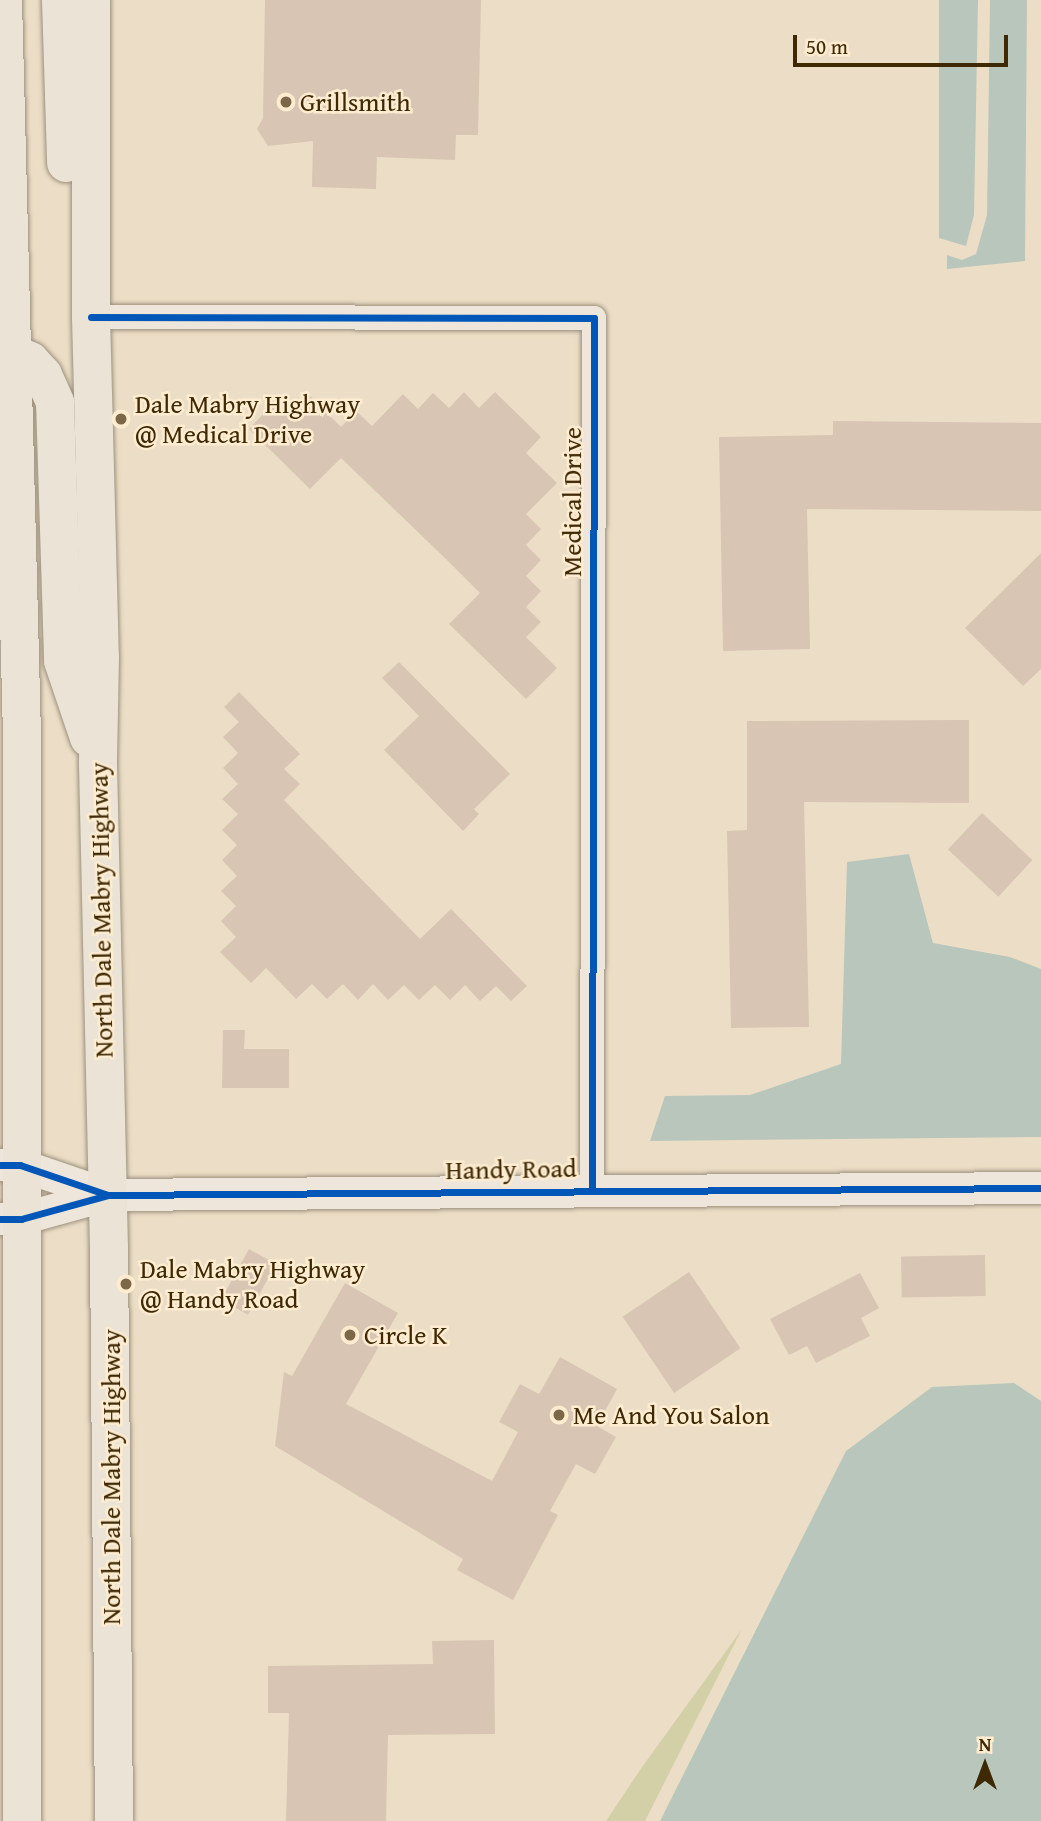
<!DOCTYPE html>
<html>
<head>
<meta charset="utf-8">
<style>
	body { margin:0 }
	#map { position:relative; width:1041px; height:1821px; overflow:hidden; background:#ecdec6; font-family:"Gentium Book Plus",serif }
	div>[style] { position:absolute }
	.green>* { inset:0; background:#d3cfa7 }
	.water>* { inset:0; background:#b9c6bc }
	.building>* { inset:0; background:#d8c5b4; transform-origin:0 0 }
	.roads { filter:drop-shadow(0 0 2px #9c917f) drop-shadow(0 0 2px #9c917f) }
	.minor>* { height:24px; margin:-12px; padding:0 12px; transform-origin:12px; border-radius:12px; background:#eee6db }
	.tertiary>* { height:32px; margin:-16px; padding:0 16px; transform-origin:16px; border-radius:16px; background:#eee6db }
	.primary>* { height:38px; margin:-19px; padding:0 19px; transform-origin:19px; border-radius:19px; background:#ebe3d5 }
	.cycleway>* { height:7px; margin:-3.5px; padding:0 3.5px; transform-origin:3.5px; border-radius:3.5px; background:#0057b8 }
	.dots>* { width:19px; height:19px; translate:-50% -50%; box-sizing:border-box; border:4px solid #fdecd0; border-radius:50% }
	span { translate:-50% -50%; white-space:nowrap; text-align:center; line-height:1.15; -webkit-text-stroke:5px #fdecd0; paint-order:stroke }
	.poi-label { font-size:26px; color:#3f2905 }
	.left { translate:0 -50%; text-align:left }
	.street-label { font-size:26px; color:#3f2905 }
	.north { position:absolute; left:950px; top:1730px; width:70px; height:70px; -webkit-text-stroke:5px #fdecd0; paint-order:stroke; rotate:0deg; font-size:19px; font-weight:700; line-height:28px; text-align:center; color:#3f2905 }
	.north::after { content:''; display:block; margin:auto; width:24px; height:32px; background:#3f2905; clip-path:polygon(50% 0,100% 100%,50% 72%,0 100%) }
	.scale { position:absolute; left:793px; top:35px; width:215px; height:32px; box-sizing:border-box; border:4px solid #3f2905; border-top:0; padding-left:9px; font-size:21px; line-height:24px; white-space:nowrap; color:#3f2905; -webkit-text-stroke:5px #fdecd0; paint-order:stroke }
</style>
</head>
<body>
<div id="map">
	<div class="green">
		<i style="clip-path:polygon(742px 1629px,645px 1821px,606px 1821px,642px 1767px)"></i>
	</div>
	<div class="water">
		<i style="clip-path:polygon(939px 0,978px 0,974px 215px,966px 246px,939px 238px)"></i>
		<i style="clip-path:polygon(990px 0,1027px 0,1025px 261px,947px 269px,947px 255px,962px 260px,976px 254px,987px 215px)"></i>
		<i style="clip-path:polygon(909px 854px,933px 943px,1010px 957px,1041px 969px,1041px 1137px,650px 1141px,665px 1096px,750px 1095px,841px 1064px,847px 862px)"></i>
		<i style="clip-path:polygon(1014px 1383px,1041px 1401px,1041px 1821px,660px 1821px,846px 1451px,932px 1387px)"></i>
	</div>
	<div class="building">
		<i style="clip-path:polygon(265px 0,481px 0,478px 135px,456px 135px,455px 160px,377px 157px,376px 189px,312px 187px,313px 141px,268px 146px,257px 129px,263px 118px)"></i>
		<i style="clip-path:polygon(464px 392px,479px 408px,495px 392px,541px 437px,526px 453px,557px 483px,526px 514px,541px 529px,526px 545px,541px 560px,526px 576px,541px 591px,526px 607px,541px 622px,526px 637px,557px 668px,526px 699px,449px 624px,480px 593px,449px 562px,341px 458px,310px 489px,249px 429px,279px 397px,295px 412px,310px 396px,341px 427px,356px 411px,372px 426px,403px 394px,418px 409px,433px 393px,449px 408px)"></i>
		<i style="clip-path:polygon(833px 421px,1041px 423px,1041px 511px,807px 509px,810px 649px,723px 651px,719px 437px,833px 435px)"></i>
		<i style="clip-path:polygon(1041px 553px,1041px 669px,1023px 686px,965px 628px)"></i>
		<i style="clip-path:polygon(399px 662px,510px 774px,474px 809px,479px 814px,463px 831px,384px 750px,419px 716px,382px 678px)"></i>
		<i style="clip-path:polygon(239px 692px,300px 754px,284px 769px,300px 784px,284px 800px,420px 939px,451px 909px,527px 986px,511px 1001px,496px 986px,480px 1001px,465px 985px,450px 1000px,435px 985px,419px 1000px,404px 985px,388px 1000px,373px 984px,358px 1000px,343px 984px,327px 999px,312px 984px,296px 999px,266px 968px,251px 983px,220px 952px,236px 937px,221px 921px,236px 906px,221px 891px,237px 876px,222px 860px,237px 845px,222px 830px,238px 814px,222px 799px,238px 784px,223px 768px,238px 753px,223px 737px,239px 722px,224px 707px)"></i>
		<i style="clip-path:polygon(969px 720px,969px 803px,804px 802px,809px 1027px,731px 1028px,727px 831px,747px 830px,747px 721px)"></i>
		<i style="left:982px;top:813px;width:69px;height:50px;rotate:43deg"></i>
		<i style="clip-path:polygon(223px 1030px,245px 1030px,244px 1049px,289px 1049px,289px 1088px,222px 1088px)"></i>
		<i style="left:249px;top:1249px;width:31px;height:58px;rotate:29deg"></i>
		<i style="left:985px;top:1255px;width:41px;height:84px;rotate:89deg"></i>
		<i style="left:689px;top:1272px;width:92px;height:80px;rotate:56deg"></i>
		<i style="clip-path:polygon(860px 1273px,879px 1308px,861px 1318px,870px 1336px,816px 1363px,807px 1346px,789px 1355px,770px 1319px)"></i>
		<i style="clip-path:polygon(345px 1283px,398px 1313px,346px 1404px,492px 1481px,518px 1432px,499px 1422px,520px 1384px,539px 1394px,560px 1357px,617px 1389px,597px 1426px,616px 1437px,595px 1474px,576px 1464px,550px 1511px,558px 1515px,513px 1600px,457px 1570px,463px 1559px,275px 1446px,284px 1372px,292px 1376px)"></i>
		<i style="clip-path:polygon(494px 1640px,495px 1734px,388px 1735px,386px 1821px,286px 1821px,289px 1713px,268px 1713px,268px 1666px,433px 1664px,432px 1641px)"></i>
	</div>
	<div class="roads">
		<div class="minor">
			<i style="left:91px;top:317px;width:503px;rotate:0.11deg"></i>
			<i style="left:594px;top:318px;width:871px;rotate:90.13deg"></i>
		</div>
		<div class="tertiary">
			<i style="left:0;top:1165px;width:20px"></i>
			<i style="left:20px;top:1165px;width:93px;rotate:18.8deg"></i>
			<i style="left:0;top:1219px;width:21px"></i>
			<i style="left:21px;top:1219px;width:90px;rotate:-15.4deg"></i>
			<i style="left:108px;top:1195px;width:933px;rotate:-0.43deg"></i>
		</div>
		<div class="primary">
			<i style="left:3px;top:0;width:735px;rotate:88.52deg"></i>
			<i style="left:22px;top:735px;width:1086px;rotate:90deg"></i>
			<i style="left:61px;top:0;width:163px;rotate:88.2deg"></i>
			<i style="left:91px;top:0;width:317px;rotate:90deg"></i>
			<i style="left:91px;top:317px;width:340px;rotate:88.5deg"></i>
			<i style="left:100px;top:657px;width:107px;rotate:91.1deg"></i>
			<i style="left:98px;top:764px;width:485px;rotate:88.7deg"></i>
			<i style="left:109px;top:1249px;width:572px;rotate:89.5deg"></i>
			<i style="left:12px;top:353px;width:20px;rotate:24deg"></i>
			<i style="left:30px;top:361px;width:19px;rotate:47deg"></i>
			<i style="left:43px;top:375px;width:30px;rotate:66deg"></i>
			<i style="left:55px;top:402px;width:259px;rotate:88.2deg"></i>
			<i style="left:63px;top:661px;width:81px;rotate:71.3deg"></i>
		</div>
	</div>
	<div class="cycleway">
		<i style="left:91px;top:317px;width:503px;rotate:0.11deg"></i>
		<i style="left:594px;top:318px;width:871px;rotate:90.13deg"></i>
		<i style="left:0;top:1165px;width:20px"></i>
		<i style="left:20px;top:1165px;width:93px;rotate:18.8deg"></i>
		<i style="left:0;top:1219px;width:21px"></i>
		<i style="left:21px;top:1219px;width:90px;rotate:-15.4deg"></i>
		<i style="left:108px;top:1195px;width:933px;rotate:-0.43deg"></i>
	</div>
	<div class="dots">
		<i style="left:286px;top:102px;background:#7c6849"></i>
		<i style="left:121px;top:419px;background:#7c6849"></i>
		<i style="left:126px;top:1284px;background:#7c6849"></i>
		<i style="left:350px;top:1335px;background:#7c6849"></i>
		<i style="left:559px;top:1415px;background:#7c6849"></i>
	</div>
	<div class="poi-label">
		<span class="left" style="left:300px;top:102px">Grillsmith</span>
		<span class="left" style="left:135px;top:419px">Dale Mabry Highway<br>@ Medical Drive</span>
		<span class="left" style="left:140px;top:1284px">Dale Mabry Highway<br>@ Handy Road</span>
		<span class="left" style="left:364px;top:1335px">Circle K</span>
		<span class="left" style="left:573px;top:1415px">Me And You Salon</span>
	</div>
	<div class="street-label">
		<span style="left:572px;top:502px;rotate:-90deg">Medical Drive</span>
		<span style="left:101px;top:910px;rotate:-91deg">North Dale Mabry Highway</span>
		<span style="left:511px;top:1169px;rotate:-1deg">Handy Road</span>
		<span style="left:111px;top:1477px;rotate:-90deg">North Dale Mabry Highway</span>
	</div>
	<div class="north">N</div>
	<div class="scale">50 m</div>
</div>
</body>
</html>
